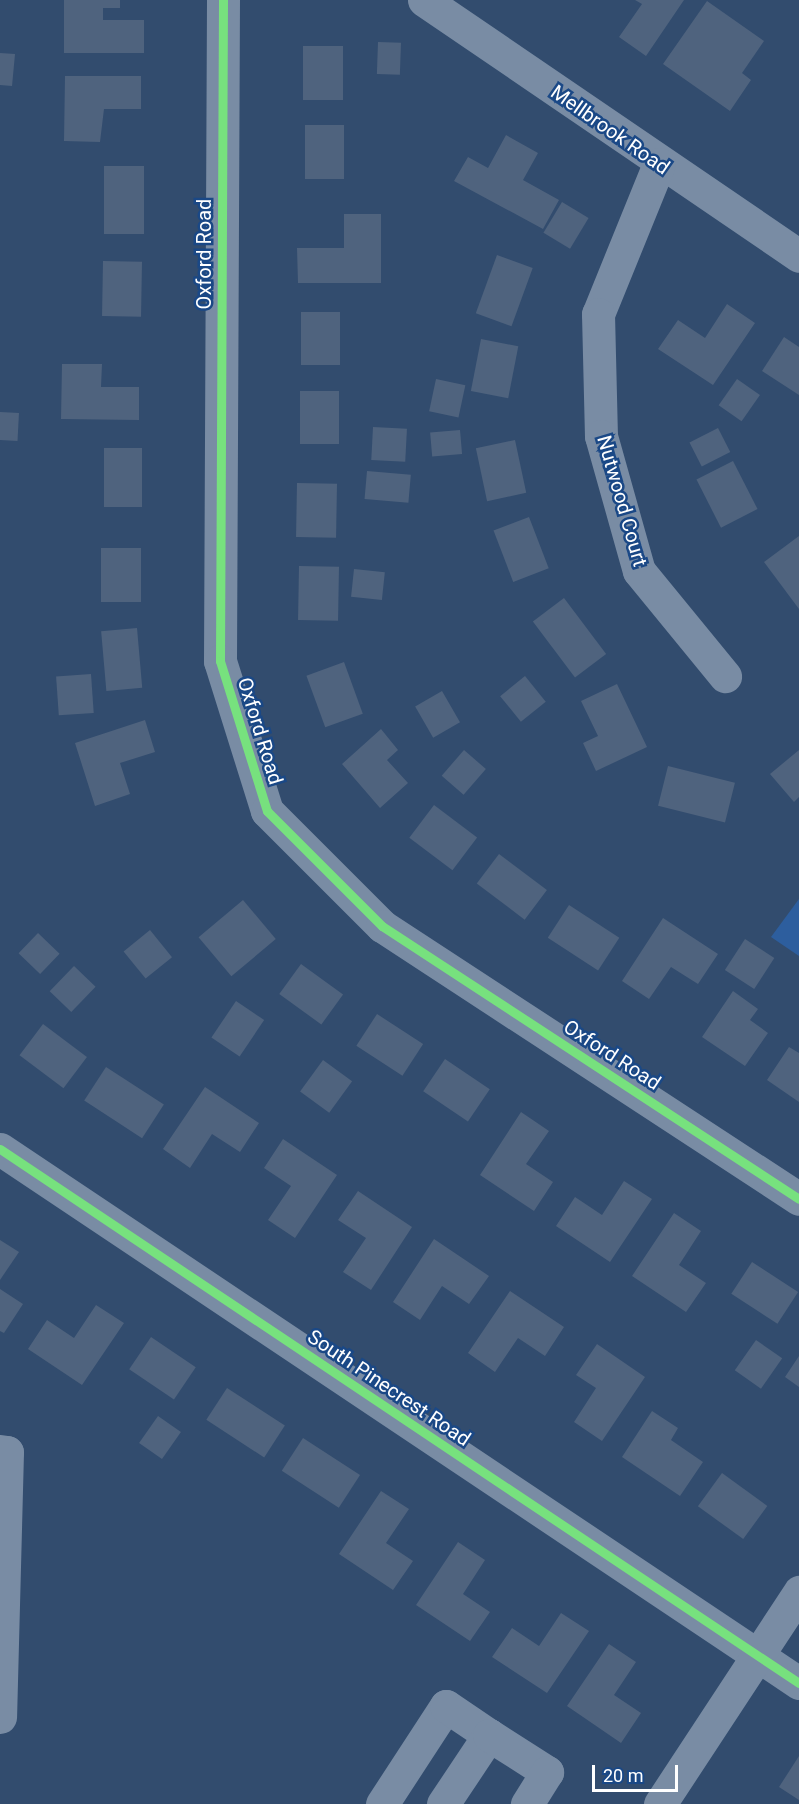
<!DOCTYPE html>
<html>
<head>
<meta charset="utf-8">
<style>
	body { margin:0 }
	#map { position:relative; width:799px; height:1804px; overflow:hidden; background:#324c6e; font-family:Roboto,sans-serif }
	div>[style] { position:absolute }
	.green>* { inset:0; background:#2d5e9e }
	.building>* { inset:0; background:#4f637e; transform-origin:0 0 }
	.minor>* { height:33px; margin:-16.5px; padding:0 16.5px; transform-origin:16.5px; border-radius:16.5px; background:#798ca4 }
	.cycleway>* { height:9px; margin:-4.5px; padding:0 4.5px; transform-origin:4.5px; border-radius:4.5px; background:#77e17e }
	span { translate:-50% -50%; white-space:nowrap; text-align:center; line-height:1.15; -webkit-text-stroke:5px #1a4886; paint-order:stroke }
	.street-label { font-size:20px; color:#fff }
	.scale { position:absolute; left:592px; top:1765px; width:86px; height:27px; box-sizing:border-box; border:3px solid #fff; border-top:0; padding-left:8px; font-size:18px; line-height:21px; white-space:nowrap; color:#fff; -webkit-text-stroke:4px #1a4886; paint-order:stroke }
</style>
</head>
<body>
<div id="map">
	<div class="green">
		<i style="clip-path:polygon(799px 899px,799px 956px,771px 937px)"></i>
	</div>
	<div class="building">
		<i style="clip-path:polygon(64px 0,120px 0,120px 8px,103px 8px,103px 20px,144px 20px,144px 53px,64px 53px)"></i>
		<i style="clip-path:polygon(635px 0,684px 0,646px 56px,619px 37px,642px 4px)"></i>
		<i style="clip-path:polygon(707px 1px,764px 41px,742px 73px,751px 80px,730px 111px,663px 64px)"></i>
		<i style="left:378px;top:42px;width:23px;height:32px;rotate:2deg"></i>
		<i style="left:303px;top:46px;width:40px;height:54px"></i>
		<i style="clip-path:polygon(0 53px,15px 54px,12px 86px,0 85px)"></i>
		<i style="clip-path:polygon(65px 76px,141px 76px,141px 109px,104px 109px,100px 142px,64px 141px)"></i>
		<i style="left:305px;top:125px;width:39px;height:54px"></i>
		<i style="clip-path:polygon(506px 135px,538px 153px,523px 180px,559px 200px,543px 229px,454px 181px,468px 157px,488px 168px)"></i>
		<i style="left:104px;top:166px;width:40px;height:68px"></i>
		<i style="left:562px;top:202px;width:31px;height:36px;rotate:31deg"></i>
		<i style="clip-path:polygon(344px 214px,381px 214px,381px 283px,298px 283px,297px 248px,344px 248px)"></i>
		<i style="left:497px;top:255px;width:38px;height:62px;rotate:20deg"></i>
		<i style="left:103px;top:261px;width:39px;height:55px;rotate:1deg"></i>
		<i style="clip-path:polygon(727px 304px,755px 323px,713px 385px,658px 349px,678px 320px,705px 338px)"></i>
		<i style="left:301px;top:312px;width:39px;height:53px"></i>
		<i style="clip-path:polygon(784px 337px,799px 347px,799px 395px,762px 371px)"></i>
		<i style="left:481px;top:339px;width:38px;height:53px;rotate:11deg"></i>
		<i style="clip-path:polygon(62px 364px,102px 364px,101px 387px,139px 387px,139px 420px,61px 419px)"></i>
		<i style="left:436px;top:379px;width:30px;height:33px;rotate:12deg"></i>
		<i style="left:737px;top:379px;width:28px;height:32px;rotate:35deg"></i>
		<i style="left:300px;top:391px;width:39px;height:53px"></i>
		<i style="left:0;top:412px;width:19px;height:28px;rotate:3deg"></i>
		<i style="left:373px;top:427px;width:34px;height:33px;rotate:3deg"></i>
		<i style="left:718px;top:428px;width:27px;height:32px;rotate:63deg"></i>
		<i style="left:460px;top:430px;width:24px;height:30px;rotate:85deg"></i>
		<i style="left:515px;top:440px;width:54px;height:40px;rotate:78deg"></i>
		<i style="left:104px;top:448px;width:38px;height:59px"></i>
		<i style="left:733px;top:461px;width:54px;height:41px;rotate:63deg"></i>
		<i style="left:367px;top:471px;width:44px;height:28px;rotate:5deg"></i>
		<i style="left:297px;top:483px;width:40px;height:54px;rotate:1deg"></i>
		<i style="left:529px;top:517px;width:55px;height:38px;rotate:69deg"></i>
		<i style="clip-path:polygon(799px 536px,799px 609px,764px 562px)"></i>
		<i style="left:101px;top:548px;width:40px;height:54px"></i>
		<i style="left:299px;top:566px;width:40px;height:54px;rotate:1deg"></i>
		<i style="left:354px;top:569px;width:31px;height:28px;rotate:6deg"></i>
		<i style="left:564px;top:598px;width:70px;height:39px;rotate:53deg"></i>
		<i style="left:137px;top:628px;width:60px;height:36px;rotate:85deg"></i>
		<i style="left:344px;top:662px;width:55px;height:40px;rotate:70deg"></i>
		<i style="left:91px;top:674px;width:39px;height:35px;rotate:86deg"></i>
		<i style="left:525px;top:676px;width:33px;height:32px;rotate:51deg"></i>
		<i style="clip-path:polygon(617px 684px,647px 747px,596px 771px,583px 743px,598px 736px,581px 701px)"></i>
		<i style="left:442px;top:691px;width:36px;height:31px;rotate:60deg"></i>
		<i style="clip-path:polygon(145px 720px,155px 752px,120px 763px,130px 794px,95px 806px,75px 743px)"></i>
		<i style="clip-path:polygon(381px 729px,398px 750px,387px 760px,408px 783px,380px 808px,342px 764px)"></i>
		<i style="left:464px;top:750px;width:29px;height:34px;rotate:41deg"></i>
		<i style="clip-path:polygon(799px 750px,799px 797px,794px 802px,770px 774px)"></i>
		<i style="left:668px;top:766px;width:69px;height:41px;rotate:14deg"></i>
		<i style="left:434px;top:805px;width:54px;height:41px;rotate:37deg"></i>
		<i style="left:499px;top:854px;width:60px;height:37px;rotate:37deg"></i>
		<i style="left:243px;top:900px;width:51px;height:58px;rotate:50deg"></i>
		<i style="left:569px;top:905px;width:60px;height:39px;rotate:33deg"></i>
		<i style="clip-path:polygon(663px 918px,718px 954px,698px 984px,671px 967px,649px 999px,622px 981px)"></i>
		<i style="left:150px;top:930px;width:35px;height:34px;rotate:51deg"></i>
		<i style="left:38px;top:933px;width:30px;height:28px;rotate:44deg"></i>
		<i style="left:745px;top:939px;width:35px;height:37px;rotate:33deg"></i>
		<i style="left:301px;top:964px;width:52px;height:37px;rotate:36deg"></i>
		<i style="left:74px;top:966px;width:30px;height:35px;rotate:44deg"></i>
		<i style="clip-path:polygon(733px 991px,758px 1009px,750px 1020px,768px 1033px,745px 1066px,702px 1037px)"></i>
		<i style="left:236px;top:1001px;width:34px;height:44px;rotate:34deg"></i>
		<i style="left:377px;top:1014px;width:55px;height:38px;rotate:33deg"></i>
		<i style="left:43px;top:1024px;width:55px;height:39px;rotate:37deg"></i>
		<i style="clip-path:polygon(789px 1047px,799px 1053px,799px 1102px,767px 1080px)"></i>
		<i style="left:445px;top:1059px;width:54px;height:39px;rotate:34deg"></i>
		<i style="left:323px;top:1060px;width:36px;height:39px;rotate:36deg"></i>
		<i style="left:106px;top:1067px;width:69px;height:40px;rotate:33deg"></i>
		<i style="clip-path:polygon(205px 1087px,259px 1123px,240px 1152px,212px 1134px,190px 1168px,163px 1149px)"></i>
		<i style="clip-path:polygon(521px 1112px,549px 1131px,526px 1164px,553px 1182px,534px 1211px,480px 1175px)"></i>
		<i style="clip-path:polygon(283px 1139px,337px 1175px,295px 1238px,268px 1220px,291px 1186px,264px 1168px)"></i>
		<i style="clip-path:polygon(624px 1181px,652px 1199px,610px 1262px,556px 1226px,575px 1197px,602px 1215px)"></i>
		<i style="clip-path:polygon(358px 1191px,412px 1227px,371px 1290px,343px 1272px,366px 1238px,338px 1220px)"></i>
		<i style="clip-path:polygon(674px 1213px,701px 1231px,679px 1265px,706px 1283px,686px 1312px,632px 1276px)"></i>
		<i style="clip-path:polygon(434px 1239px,489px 1276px,469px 1304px,442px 1286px,420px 1320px,393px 1302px)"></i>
		<i style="clip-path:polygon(0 1240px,19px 1252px,0 1280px)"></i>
		<i style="left:752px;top:1262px;width:55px;height:38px;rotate:33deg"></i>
		<i style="clip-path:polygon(0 1289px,23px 1304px,4px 1333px,0 1331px)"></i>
		<i style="clip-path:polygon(510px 1291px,564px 1327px,545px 1356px,518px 1338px,495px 1372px,468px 1353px)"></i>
		<i style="clip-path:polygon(96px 1305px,124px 1323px,82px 1385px,28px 1349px,47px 1320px,74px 1338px)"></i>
		<i style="left:151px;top:1337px;width:54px;height:39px;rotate:34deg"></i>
		<i style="left:756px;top:1340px;width:32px;height:37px;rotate:35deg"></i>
		<i style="clip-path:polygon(597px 1344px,645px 1377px,602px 1441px,574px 1422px,596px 1388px,576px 1375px)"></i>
		<i style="clip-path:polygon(799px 1356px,799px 1387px,785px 1377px)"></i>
		<i style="left:227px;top:1388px;width:69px;height:38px;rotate:33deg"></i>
		<i style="clip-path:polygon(652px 1411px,678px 1428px,671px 1440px,703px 1462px,680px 1496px,622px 1457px)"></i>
		<i style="left:158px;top:1416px;width:28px;height:33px;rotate:35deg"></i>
		<i style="left:303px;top:1438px;width:68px;height:39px;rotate:33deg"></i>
		<i style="left:722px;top:1473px;width:56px;height:41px;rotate:36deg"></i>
		<i style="clip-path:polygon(381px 1491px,409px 1509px,386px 1543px,413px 1561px,393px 1590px,339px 1554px)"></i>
		<i style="clip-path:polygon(458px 1542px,485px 1560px,463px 1594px,490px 1612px,470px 1641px,416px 1605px)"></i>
		<i style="clip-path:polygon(561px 1613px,589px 1631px,547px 1693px,492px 1657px,512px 1628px,539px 1646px)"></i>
		<i style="clip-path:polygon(609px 1644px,636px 1662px,614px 1695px,641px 1713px,621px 1743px,567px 1706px)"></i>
		<i style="clip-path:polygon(799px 1756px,799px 1800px,779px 1787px)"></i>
	</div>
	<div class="minor">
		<i style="left:223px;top:0;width:661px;rotate:90.26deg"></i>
		<i style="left:220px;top:661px;width:157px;rotate:72.6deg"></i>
		<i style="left:267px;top:811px;width:163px;rotate:45deg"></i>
		<i style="left:382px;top:926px;width:498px;rotate:33.2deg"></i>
		<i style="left:424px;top:0;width:454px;rotate:34.3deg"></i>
		<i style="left:659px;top:164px;width:162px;rotate:112.1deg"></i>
		<i style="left:598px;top:314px;width:122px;rotate:88.6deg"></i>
		<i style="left:601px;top:436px;width:140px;rotate:74.3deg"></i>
		<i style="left:639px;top:571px;width:136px;rotate:50.7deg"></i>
		<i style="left:0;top:1149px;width:961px;rotate:33.76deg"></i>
		<i style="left:0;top:1451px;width:7px;rotate:8deg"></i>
		<i style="left:7px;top:1452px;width:265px;rotate:91.5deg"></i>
		<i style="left:382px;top:1804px;width:117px;rotate:-56.9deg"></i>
		<i style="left:446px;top:1706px;width:52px;rotate:34deg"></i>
		<i style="left:443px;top:1804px;width:83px;rotate:-56.3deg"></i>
		<i style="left:489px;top:1735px;width:69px;rotate:32.5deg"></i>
		<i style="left:547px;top:1772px;width:38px;rotate:122deg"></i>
		<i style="left:660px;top:1804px;width:254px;rotate:-56.7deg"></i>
	</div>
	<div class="cycleway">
		<i style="left:223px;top:0;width:661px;rotate:90.26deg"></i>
		<i style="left:220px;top:661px;width:157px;rotate:72.6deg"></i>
		<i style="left:267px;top:811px;width:163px;rotate:45deg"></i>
		<i style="left:382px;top:926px;width:498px;rotate:33.2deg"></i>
		<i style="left:0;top:1149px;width:961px;rotate:33.76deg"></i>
	</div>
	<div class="street-label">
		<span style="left:610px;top:130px;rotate:35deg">Mellbrook Road</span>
		<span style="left:204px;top:254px;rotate:-90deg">Oxford Road</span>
		<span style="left:622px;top:501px;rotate:74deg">Nutwood Court</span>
		<span style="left:260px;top:731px;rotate:73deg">Oxford Road</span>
		<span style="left:612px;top:1055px;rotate:33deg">Oxford Road</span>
		<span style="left:389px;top:1388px;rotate:34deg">South Pinecrest Road</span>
	</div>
	<div class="scale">20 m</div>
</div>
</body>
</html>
